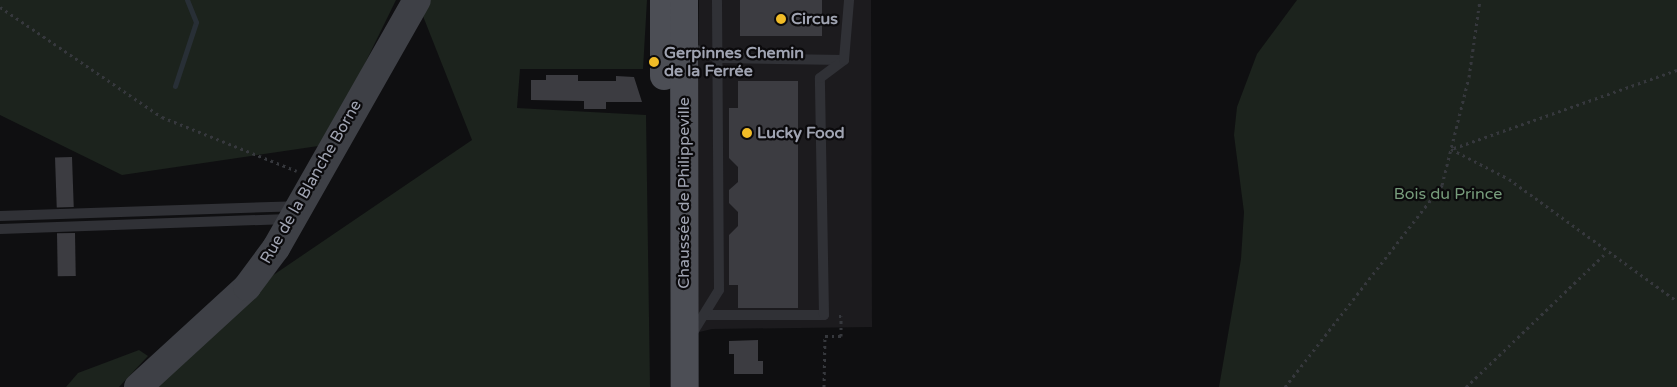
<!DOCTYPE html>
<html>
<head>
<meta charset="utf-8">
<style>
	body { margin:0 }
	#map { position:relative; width:1677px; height:387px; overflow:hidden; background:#0f0f11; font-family:"Varela Round",sans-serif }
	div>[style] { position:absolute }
	.built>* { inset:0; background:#1c1b1e }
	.green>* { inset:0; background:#1c231d }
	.stream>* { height:5px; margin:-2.5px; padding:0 2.5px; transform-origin:2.5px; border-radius:2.5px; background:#282f36 }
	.building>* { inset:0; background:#3c3c41; transform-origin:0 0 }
	.path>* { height:3px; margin-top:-1.5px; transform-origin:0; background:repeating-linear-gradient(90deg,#36383d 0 2.5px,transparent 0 6.5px) }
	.lane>* { height:10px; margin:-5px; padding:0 5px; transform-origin:5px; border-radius:5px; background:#303136 }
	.secondary>* { height:28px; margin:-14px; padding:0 14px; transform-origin:14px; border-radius:14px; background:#3e4046 }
	.primary>* { height:28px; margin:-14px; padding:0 14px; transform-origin:14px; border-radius:14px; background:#4c4e55 }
	.dots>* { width:14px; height:14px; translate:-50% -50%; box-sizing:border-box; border:2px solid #0b0a0c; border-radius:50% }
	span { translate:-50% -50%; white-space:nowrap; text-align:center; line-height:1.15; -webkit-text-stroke:4.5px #0b0a0c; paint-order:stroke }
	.poi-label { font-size:16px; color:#a0a4b2; font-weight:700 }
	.left { translate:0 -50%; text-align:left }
	.street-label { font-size:16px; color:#a0a4b2 }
	.park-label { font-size:16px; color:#779d7c }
</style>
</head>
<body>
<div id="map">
	<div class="built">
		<i style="clip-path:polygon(699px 0,871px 0,872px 327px,712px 329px,695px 333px)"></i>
	</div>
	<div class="green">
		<i style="clip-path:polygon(0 0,396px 0,325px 145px,122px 175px,0 115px)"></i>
		<i style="clip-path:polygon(425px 0,647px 0,643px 69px,520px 69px,517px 108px,646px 115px,650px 387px,146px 387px,269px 278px,472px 140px,419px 6px)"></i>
		<i style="clip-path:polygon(1297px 0,1677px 0,1677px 387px,1219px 387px,1241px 259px,1244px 212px,1234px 135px,1237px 107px,1257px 54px)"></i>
		<i style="clip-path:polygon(139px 350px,148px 356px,119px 387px,66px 387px,78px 373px)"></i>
	</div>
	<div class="stream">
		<i style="left:175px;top:86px;width:67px;rotate:-71.8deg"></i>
		<i style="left:196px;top:22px;width:24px;rotate:-112deg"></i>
	</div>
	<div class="building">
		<i style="left:740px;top:0;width:82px;height:36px"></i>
		<i style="clip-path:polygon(546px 75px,578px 75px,578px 81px,616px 81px,616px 76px,634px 77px,642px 102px,606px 102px,606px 109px,584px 109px,584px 101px,531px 100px,531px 80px,546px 80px)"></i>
		<i style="clip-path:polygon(738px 81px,798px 81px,798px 308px,738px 308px,738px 285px,729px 285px,729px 235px,738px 226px,738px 212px,729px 203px,729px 190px,738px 182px,738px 167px,729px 158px,729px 108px,738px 108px)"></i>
		<i style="left:72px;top:157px;width:50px;height:17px;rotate:88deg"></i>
		<i style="left:75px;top:233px;width:43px;height:18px;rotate:89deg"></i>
		<i style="clip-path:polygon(758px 340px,758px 361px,763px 361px,763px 374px,734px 374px,734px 354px,729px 354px,729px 341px)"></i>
	</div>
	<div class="path">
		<i style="left:0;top:7px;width:196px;rotate:34.2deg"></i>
		<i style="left:162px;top:117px;width:145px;rotate:21.8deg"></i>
		<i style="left:1677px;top:70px;width:239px;rotate:160.7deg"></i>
		<i style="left:1451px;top:149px;width:65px;rotate:27.3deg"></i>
		<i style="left:1509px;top:179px;width:208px;rotate:36deg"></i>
		<i style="left:824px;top:387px;width:51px;rotate:-88.9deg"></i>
		<i style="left:825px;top:336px;width:16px"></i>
		<i style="left:841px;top:336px;width:20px;rotate:-90deg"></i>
		<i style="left:841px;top:316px;width:4px;rotate:180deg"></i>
		<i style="left:1285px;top:387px;width:256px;rotate:-52.1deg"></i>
		<i style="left:1442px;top:185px;width:111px;rotate:-76deg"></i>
		<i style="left:1469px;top:77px;width:78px;rotate:-81.9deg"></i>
		<i style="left:1466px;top:387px;width:195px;rotate:-43.8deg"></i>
	</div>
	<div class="lane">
		<i style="left:685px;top:46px;width:37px;rotate:19deg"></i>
		<i style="left:720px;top:58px;width:124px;rotate:0.9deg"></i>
		<i style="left:0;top:216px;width:297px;rotate:-1.9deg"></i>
		<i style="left:0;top:229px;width:289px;rotate:-2deg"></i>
		<i style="left:705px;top:315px;width:119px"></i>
		<i style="left:824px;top:315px;width:237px;rotate:-91deg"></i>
		<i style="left:820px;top:78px;width:30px;rotate:-37deg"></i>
		<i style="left:844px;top:60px;width:60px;rotate:-85.2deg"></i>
		<i style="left:690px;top:337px;width:55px;rotate:-58.3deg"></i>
		<i style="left:719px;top:290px;width:290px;rotate:-90.4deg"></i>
	</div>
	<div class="secondary">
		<i style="left:138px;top:387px;width:148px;rotate:-42.5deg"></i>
		<i style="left:247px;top:287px;width:49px;rotate:-53.4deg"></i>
		<i style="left:276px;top:248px;width:285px;rotate:-60.4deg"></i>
	</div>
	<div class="primary">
		<i style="left:664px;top:0;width:76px;rotate:90deg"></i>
		<i style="left:684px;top:0;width:387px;rotate:89.9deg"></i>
	</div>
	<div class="dots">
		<i style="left:781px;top:19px;background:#f1bc27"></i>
		<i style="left:654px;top:62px;background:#f1bc27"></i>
		<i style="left:747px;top:133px;background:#f1bc27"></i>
	</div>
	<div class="poi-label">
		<span class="left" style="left:791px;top:19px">Circus</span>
		<span class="left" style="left:664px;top:62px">Gerpinnes Chemin<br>de la Ferrée</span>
		<span class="left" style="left:757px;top:133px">Lucky Food</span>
	</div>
	<div class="street-label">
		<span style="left:311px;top:182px;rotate:-60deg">Rue de la Blanche Borne</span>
		<span style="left:684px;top:193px;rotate:-90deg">Chaussée de Philippeville</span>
	</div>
	<div class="park-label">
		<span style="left:1448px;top:194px">Bois du Prince</span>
	</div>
</div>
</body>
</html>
